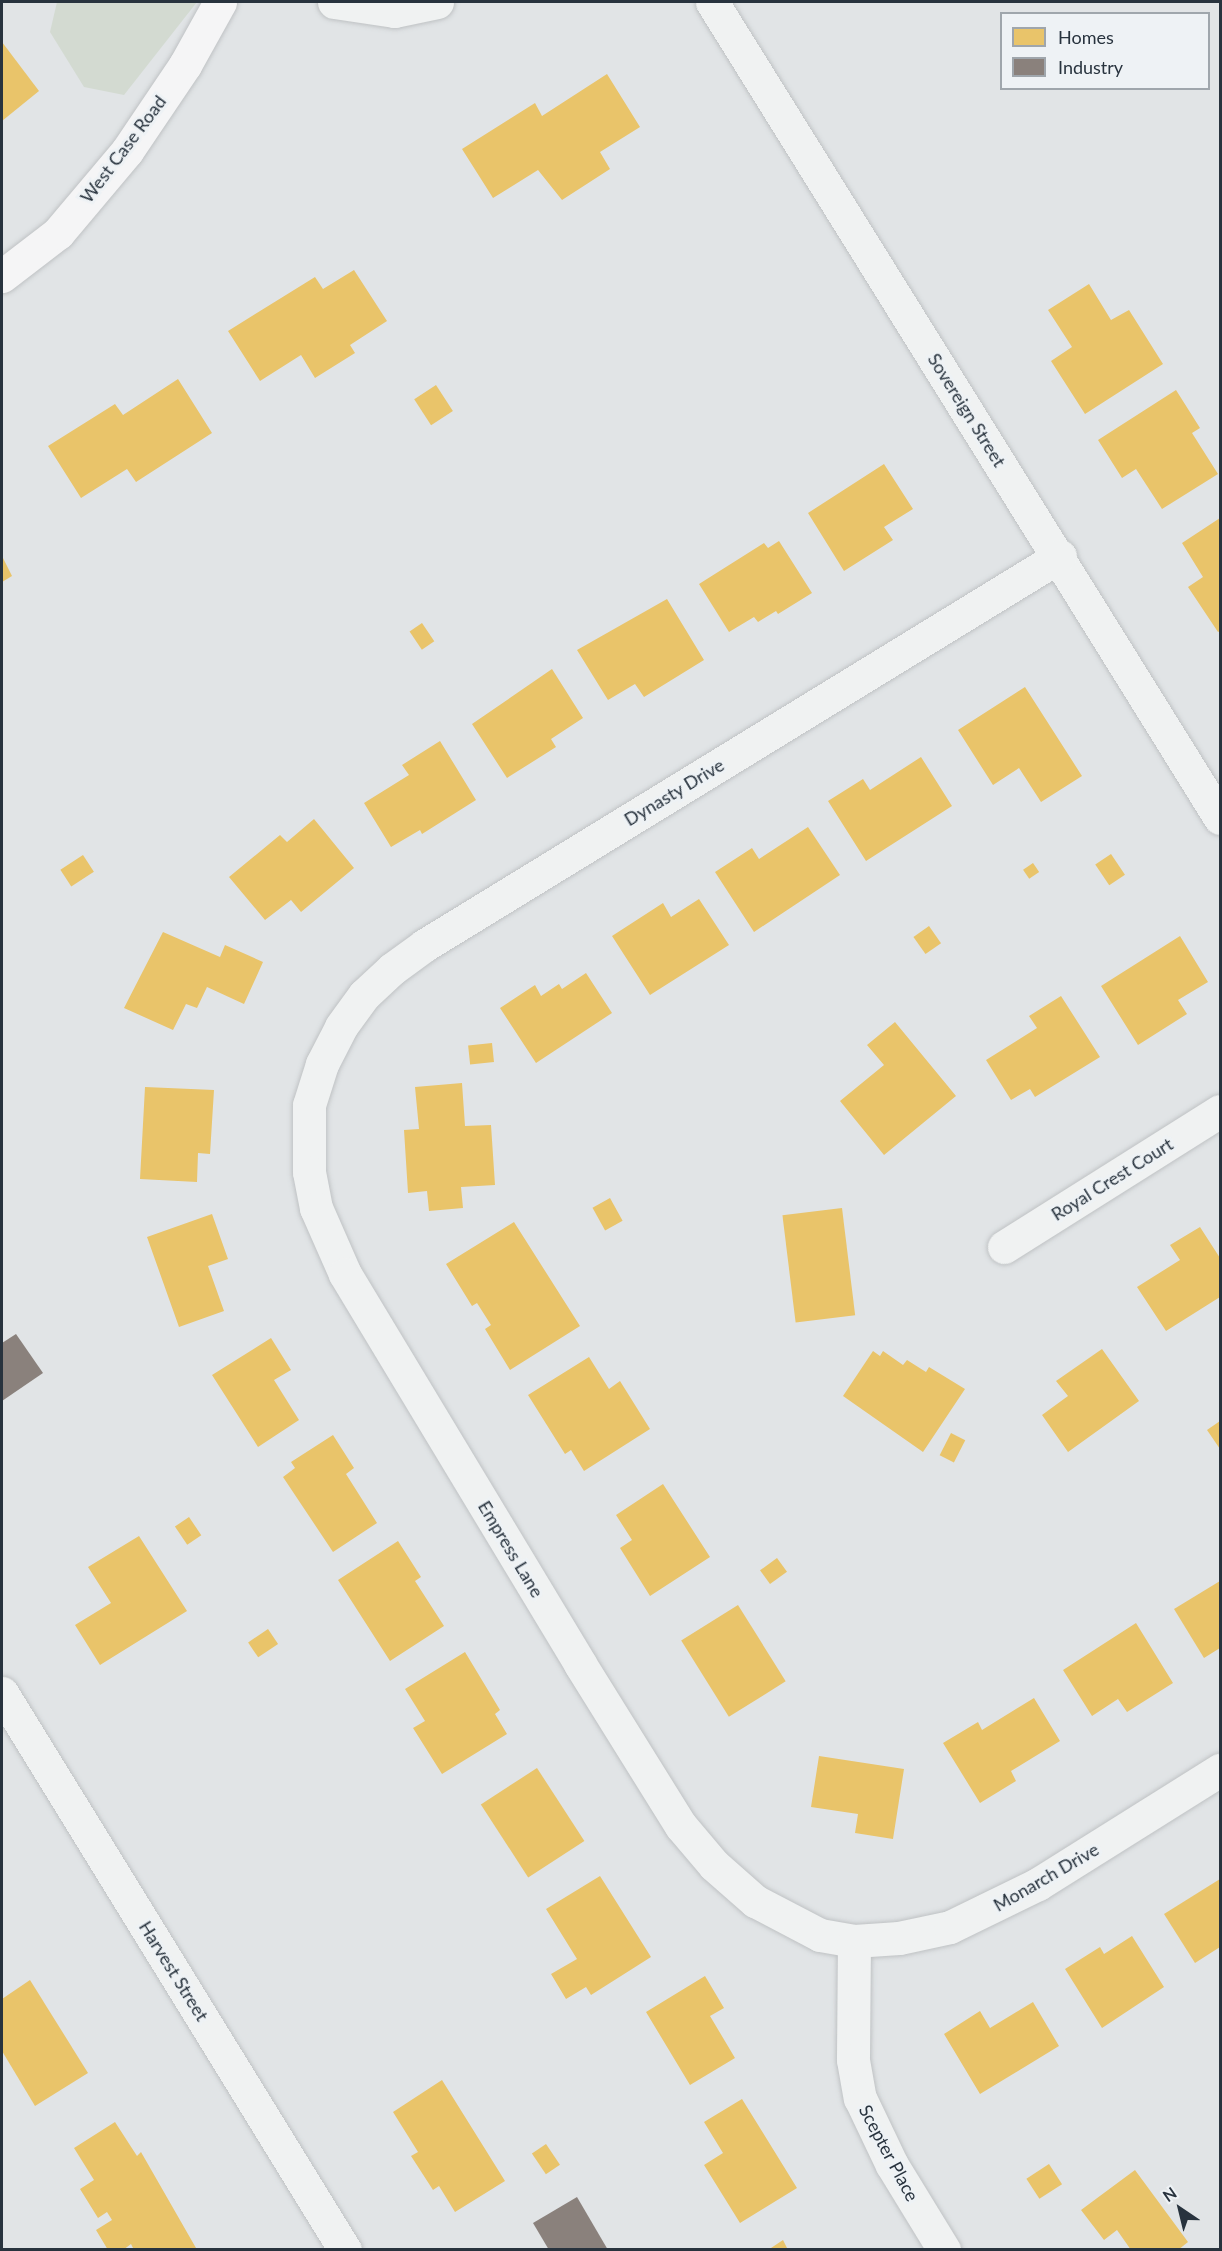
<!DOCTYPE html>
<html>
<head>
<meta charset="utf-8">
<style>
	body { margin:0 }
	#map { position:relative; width:1222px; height:2251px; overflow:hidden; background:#e1e4e6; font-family:Lato,sans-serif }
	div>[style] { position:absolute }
	.green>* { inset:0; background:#d3dad1 }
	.homes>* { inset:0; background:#e9c46a; transform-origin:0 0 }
	.industry>* { inset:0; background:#8a817c }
	.roads { filter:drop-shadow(0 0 2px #bfc2c4) drop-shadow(0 0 2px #bfc2c4) }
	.minor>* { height:33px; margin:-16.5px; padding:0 16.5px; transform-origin:16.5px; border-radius:16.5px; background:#f0f2f2 }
	.major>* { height:33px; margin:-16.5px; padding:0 16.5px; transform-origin:16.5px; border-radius:16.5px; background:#f5f5f6 }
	span { translate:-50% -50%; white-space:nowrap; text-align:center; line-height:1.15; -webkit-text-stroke:6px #eef2f5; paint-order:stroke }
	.street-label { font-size:18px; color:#28333e }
	.frame { position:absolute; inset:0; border:3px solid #28333e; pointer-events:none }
	.legend { position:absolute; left:1000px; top:12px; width:210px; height:78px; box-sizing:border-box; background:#eef2f5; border:2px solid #9fa6ac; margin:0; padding:8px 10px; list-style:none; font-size:18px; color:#28333e }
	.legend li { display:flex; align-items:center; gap:12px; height:30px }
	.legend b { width:30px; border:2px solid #9fa6ac }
	.north { position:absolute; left:1150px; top:2179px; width:60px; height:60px; -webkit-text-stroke:4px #eef2f5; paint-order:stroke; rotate:325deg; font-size:16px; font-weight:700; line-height:24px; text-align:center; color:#28333e }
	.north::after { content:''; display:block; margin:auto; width:21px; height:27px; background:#28333e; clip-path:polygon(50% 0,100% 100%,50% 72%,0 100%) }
</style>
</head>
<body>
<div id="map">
	<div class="green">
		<i style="clip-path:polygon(57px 2px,197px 2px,124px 95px,84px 87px,50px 32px)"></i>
	</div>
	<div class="homes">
		<i style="clip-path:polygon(2px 42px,39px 91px,2px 121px)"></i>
		<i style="clip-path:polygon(607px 74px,640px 127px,600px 152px,610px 169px,562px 200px,538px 170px,493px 198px,462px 149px,535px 103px,542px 116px)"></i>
		<i style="clip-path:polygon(354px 270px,387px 321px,350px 345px,355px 353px,315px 378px,301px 355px,260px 381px,228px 331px,315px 277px,323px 289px)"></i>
		<i style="clip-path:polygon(1089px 284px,1111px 320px,1129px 310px,1163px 364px,1085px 414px,1051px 361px,1072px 347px,1048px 310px)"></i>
		<i style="clip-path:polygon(178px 379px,212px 433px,136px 482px,127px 469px,81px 498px,48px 446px,115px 404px,123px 415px)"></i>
		<i style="left:436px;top:385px;width:31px;height:26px;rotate:57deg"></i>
		<i style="clip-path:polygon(1176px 390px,1200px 428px,1192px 433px,1218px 474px,1162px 509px,1136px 469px,1122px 478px,1098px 440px)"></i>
		<i style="clip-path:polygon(884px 464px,913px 509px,884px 527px,893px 540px,844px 571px,808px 513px)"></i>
		<i style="clip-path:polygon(1220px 518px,1220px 631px,1218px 632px,1188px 587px,1203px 577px,1182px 543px)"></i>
		<i style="clip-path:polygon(779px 541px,812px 593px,778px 614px,776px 611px,758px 622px,754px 617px,729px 632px,699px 584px,764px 543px,768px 548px)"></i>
		<i style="clip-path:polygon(2px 556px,12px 576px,2px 582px)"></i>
		<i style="clip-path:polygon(667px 599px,704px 660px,644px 697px,635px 684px,608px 700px,577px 650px)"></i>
		<i style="left:422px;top:623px;width:22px;height:15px;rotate:56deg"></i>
		<i style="clip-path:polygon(552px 669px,583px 718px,551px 739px,556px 747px,507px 778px,472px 724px)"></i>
		<i style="clip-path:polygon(1025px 687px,1082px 776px,1041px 802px,1019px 768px,993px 785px,958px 730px)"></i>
		<i style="clip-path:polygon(440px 741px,476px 800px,422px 834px,420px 830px,391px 847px,364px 803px,409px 775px,402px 765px)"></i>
		<i style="clip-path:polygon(921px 757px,952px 806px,866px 861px,828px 801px,863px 779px,870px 790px)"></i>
		<i style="clip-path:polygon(314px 819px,354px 868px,301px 912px,291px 900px,265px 920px,229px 877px,280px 835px,287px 842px)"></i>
		<i style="clip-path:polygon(808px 827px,840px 875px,754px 932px,715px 872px,752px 848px,759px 859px)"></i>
		<i style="left:1111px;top:854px;width:25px;height:19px;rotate:56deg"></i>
		<i style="left:83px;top:855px;width:20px;height:27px;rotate:57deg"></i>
		<i style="left:1033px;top:863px;width:11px;height:12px;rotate:56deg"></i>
		<i style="clip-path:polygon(699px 899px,729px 945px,650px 995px,612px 936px,663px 903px,671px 917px)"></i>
		<i style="left:929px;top:926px;width:21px;height:19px;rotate:55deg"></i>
		<i style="clip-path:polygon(163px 932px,220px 957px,225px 945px,263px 962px,244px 1004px,207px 987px,197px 1008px,186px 1004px,173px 1030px,124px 1008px)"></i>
		<i style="clip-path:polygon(1180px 936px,1208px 982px,1178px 1000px,1187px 1014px,1138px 1045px,1101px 986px)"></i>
		<i style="clip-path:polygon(586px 973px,612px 1013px,536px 1063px,500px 1008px,535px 985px,541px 996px,559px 984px,562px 989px)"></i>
		<i style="clip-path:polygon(1061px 996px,1100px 1057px,1035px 1097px,1030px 1089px,1011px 1100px,986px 1060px,1037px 1028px,1029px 1016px)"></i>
		<i style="clip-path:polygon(895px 1022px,956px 1096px,884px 1155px,840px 1101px,884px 1065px,867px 1045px)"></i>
		<i style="left:492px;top:1043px;width:19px;height:24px;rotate:84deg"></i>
		<i style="clip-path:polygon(462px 1083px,465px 1126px,491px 1125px,495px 1185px,461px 1187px,463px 1208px,429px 1211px,427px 1191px,408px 1193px,404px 1130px,419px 1129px,415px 1087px)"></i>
		<i style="clip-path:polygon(145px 1087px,214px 1090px,210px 1154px,198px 1153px,197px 1182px,140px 1179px)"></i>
		<i style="left:610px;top:1198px;width:26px;height:20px;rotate:61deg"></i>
		<i style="left:842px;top:1208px;width:108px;height:60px;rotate:83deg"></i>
		<i style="clip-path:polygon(212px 1214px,228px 1259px,208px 1266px,224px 1311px,179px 1327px,147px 1237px)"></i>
		<i style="clip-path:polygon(514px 1222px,580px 1326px,510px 1370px,485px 1329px,491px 1325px,477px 1303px,472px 1306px,446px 1264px)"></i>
		<i style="clip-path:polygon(1200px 1227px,1220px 1258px,1220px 1297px,1166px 1331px,1137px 1287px,1180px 1260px,1170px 1245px)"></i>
		<i style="clip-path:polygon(271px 1338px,291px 1370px,274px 1380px,299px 1420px,258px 1447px,212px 1375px)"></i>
		<i style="clip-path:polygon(1102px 1349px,1139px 1401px,1068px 1452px,1042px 1415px,1068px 1396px,1056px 1381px)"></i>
		<i style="clip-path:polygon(873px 1351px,880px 1356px,883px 1351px,903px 1365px,907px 1360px,926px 1372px,929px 1367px,965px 1389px,923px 1452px,843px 1396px)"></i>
		<i style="clip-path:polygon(589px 1357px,609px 1389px,620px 1381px,650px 1429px,584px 1471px,571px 1450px,565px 1454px,528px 1395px)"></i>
		<i style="clip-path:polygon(1220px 1421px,1220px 1449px,1207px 1430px)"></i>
		<i style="left:951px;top:1433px;width:16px;height:25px;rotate:27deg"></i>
		<i style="clip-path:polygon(333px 1435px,354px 1468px,346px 1474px,377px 1523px,333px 1552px,283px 1477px,295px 1468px,291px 1462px)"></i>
		<i style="clip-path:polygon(663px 1484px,710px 1557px,650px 1596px,620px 1548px,632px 1540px,616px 1515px)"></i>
		<i style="left:189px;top:1517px;width:22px;height:17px;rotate:56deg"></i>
		<i style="clip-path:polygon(139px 1536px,187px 1611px,100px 1665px,75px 1625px,111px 1603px,88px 1567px)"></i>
		<i style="clip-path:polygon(398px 1541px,421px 1577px,415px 1581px,444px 1626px,390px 1661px,338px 1580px)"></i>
		<i style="left:777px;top:1558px;width:17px;height:21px;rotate:54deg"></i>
		<i style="clip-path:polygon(1220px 1581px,1220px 1648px,1204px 1658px,1174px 1609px)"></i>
		<i style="left:738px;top:1605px;width:90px;height:67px;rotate:58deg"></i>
		<i style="clip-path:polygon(1136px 1623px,1173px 1683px,1127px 1712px,1118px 1699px,1092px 1716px,1063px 1670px)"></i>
		<i style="left:268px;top:1629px;width:18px;height:24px;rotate:56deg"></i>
		<i style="clip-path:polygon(465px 1652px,500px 1710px,495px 1714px,507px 1734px,442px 1774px,413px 1728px,425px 1721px,405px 1689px)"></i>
		<i style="clip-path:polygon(1034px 1698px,1060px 1741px,1011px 1771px,1016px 1781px,980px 1803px,943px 1743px,978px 1722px,982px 1730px)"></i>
		<i style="clip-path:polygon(819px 1756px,904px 1769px,893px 1839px,855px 1833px,858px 1814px,811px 1807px)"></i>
		<i style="left:537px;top:1768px;width:87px;height:67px;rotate:57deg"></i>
		<i style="clip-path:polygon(600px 1876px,651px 1957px,591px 1995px,586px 1987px,566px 1999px,551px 1974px,577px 1959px,546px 1909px)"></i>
		<i style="clip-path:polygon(1220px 1879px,1220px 1947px,1195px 1963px,1164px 1914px)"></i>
		<i style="clip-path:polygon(1132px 1936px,1164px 1987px,1102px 2028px,1065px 1969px,1100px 1947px,1104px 1954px)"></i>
		<i style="clip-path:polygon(705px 1976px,724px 2008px,710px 2016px,735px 2058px,690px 2085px,646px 2012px)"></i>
		<i style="clip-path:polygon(30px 1980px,88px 2073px,35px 2106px,2px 2051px,2px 1999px)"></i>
		<i style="clip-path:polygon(1033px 2002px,1059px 2046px,980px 2094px,944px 2034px,980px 2011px,990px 2028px)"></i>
		<i style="clip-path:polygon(442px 2080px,505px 2181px,455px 2212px,439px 2186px,433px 2190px,411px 2156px,418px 2152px,393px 2112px)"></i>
		<i style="clip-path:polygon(742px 2099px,797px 2188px,740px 2223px,704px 2165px,723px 2153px,704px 2122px)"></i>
		<i style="clip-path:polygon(115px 2122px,137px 2156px,141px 2152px,196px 2248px,134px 2250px,131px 2244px,123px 2250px,108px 2250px,96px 2230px,112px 2220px,107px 2212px,98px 2218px,80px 2189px,94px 2180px,74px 2148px)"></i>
		<i style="left:546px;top:2144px;width:25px;height:17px;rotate:56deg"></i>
		<i style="left:1049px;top:2164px;width:24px;height:27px;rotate:57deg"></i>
		<i style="clip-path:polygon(1135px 2170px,1188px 2242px,1178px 2250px,1131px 2250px,1117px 2230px,1104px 2240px,1081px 2210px)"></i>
		<i style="clip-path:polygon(783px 2240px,788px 2250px,768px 2250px)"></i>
	</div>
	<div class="industry">
		<i style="clip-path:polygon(16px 1334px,43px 1373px,2px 1401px,2px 1343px)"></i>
		<i style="clip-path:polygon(577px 2197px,608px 2250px,549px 2250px,533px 2223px)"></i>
	</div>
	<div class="roads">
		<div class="minor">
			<i style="left:334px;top:2px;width:61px;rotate:8.5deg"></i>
			<i style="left:394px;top:11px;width:44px;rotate:-11.8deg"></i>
			<i style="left:712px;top:2px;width:961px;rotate:58.1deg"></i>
			<i style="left:1060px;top:556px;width:745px;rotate:148.51deg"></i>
			<i style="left:425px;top:945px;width:41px;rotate:144deg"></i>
			<i style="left:392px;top:969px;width:38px;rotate:137deg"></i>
			<i style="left:364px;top:995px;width:39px;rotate:126deg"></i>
			<i style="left:341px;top:1027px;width:42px;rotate:117.2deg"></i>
			<i style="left:322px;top:1064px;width:43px;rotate:107.6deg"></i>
			<i style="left:309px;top:1105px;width:67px;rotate:90deg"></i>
			<i style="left:309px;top:1172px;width:37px;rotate:79deg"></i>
			<i style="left:316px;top:1208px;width:72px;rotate:66.3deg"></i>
			<i style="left:345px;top:1274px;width:455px;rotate:58.9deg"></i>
			<i style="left:580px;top:1664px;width:191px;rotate:58.1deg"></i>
			<i style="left:681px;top:1826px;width:51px;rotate:49.8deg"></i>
			<i style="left:714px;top:1865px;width:55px;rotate:41.3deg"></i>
			<i style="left:755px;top:1901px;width:73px;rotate:27.6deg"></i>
			<i style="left:820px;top:1935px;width:35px;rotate:10deg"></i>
			<i style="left:854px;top:1941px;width:45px;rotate:-3.8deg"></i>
			<i style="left:899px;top:1938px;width:52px;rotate:-12.2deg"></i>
			<i style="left:950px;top:1927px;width:98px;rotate:-26deg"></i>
			<i style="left:1038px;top:1884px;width:215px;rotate:-32.1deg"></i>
			<i style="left:1004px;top:1247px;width:255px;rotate:-32.2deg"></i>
			<i style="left:2px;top:1693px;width:654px;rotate:58.38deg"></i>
			<i style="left:854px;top:1941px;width:119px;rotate:90.5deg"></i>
			<i style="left:853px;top:2060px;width:39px;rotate:80deg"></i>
			<i style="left:860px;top:2098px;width:74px;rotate:64.5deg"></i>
			<i style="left:892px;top:2165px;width:100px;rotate:58.5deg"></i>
		</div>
		<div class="major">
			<i style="left:2px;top:276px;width:71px;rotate:-37.5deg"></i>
			<i style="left:58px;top:233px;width:107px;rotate:-49.9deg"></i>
			<i style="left:127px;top:151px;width:104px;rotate:-56deg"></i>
			<i style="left:185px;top:65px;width:72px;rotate:-60.9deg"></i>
		</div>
	</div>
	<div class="street-label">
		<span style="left:123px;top:149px;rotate:-53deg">West Case Road</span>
		<span style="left:967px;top:410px;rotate:58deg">Sovereign Street</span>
		<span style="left:674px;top:792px;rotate:-31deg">Dynasty Drive</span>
		<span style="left:1112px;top:1179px;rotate:-32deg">Royal Crest Court</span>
		<span style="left:511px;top:1549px;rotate:59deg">Empress Lane</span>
		<span style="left:1046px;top:1877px;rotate:-30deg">Monarch Drive</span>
		<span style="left:174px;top:1971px;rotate:58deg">Harvest Street</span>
		<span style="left:889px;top:2153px;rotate:62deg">Scepter Place</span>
	</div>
	<div class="frame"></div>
	<ul class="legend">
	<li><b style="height:16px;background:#e9c46a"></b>Homes</li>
	<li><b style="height:16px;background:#8a817c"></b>Industry</li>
	</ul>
	<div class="north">N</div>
</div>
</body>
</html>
